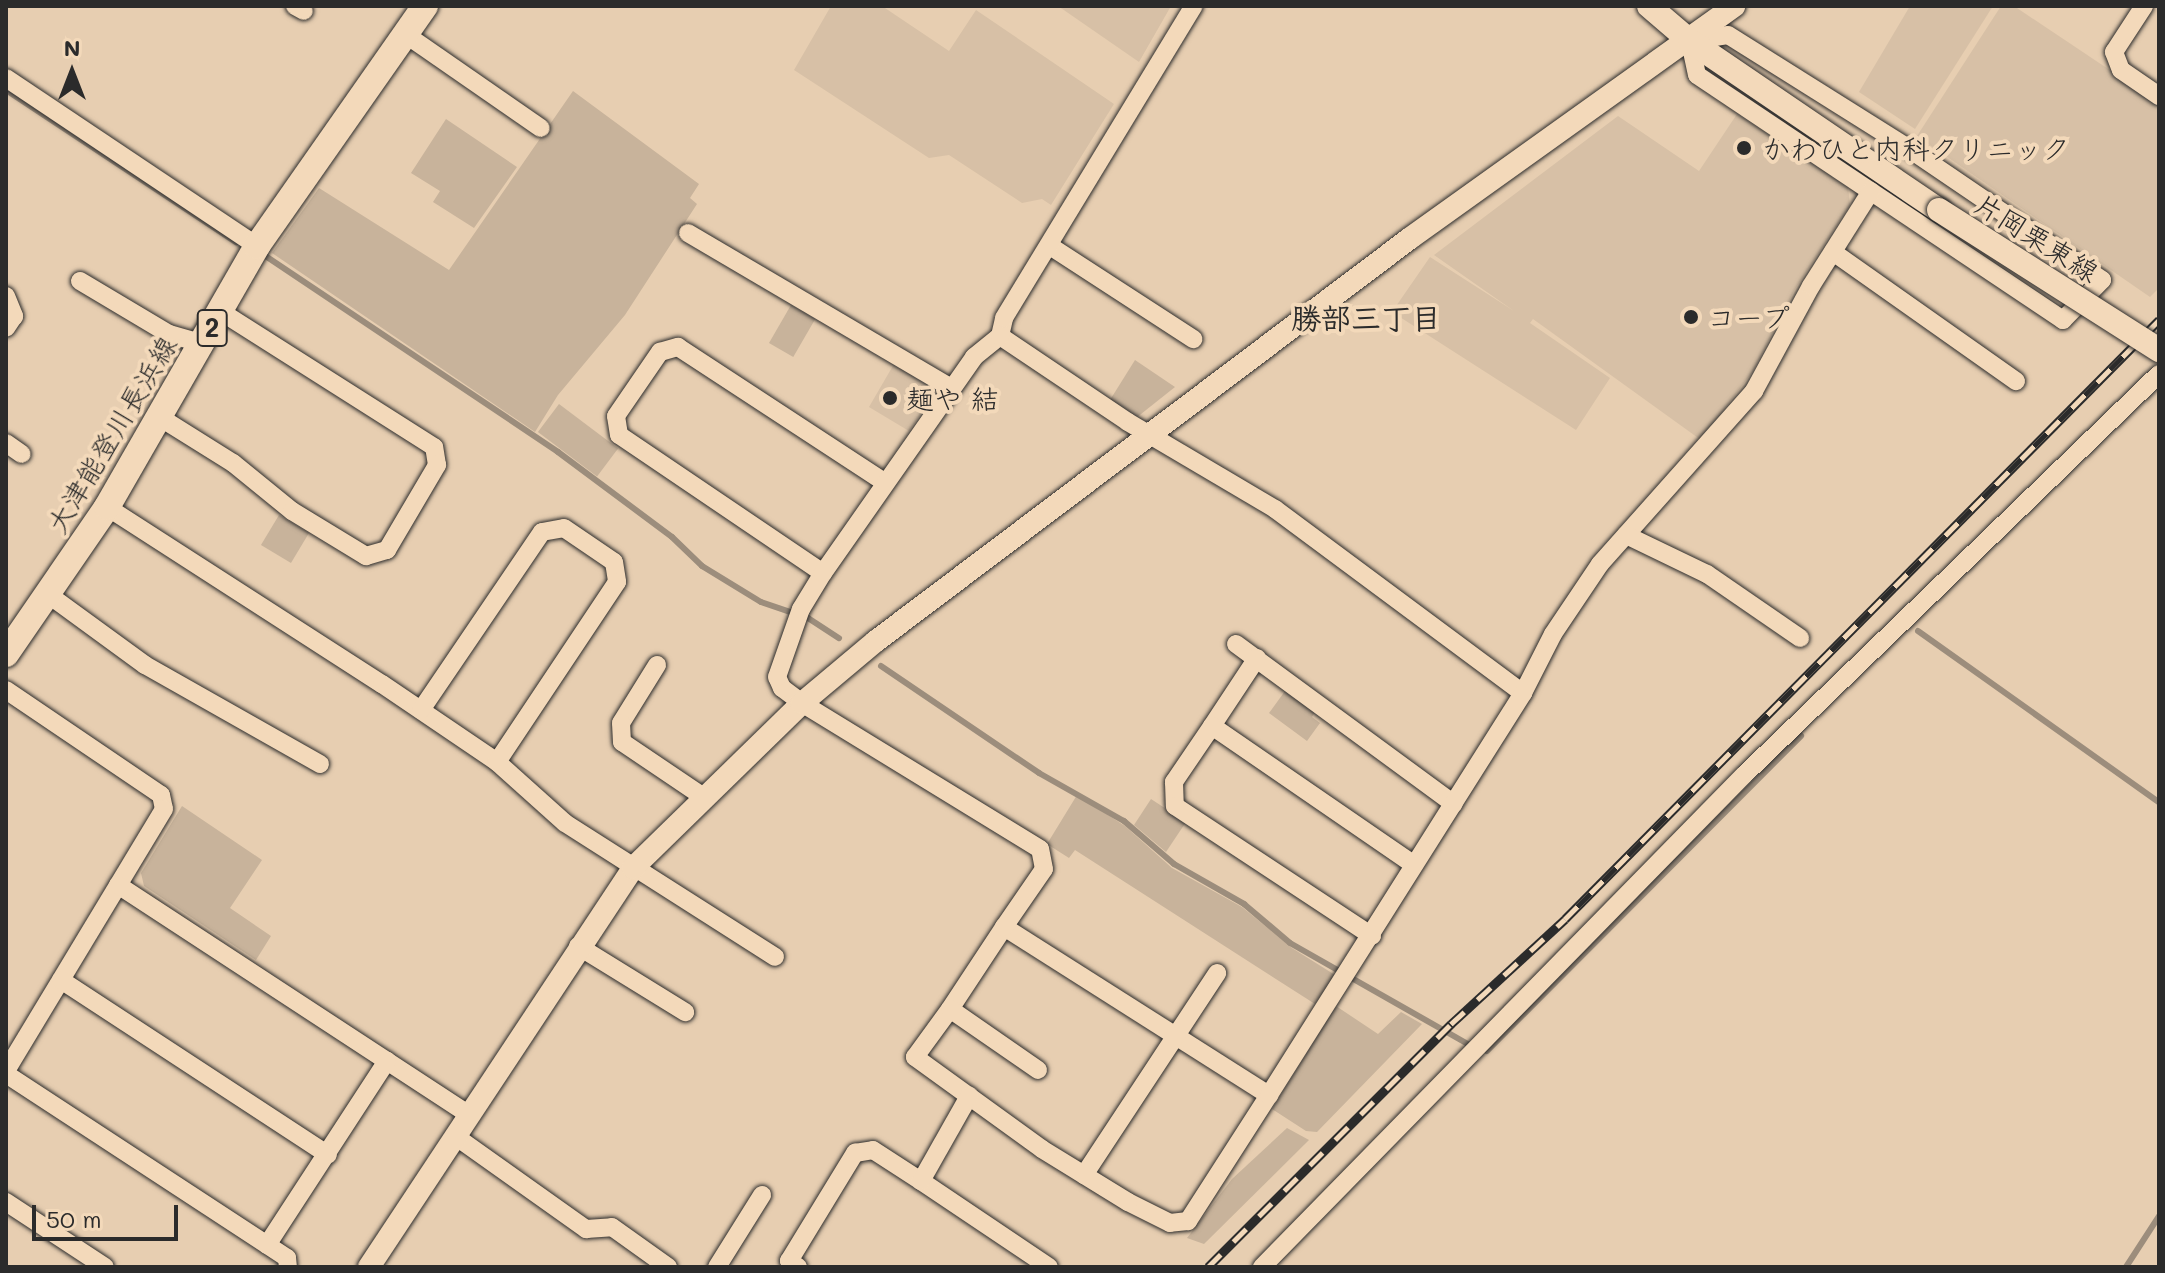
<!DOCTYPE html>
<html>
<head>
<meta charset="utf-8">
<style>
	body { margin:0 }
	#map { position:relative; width:2165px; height:1273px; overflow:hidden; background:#e7ceb1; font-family:Mali,"Klee One",sans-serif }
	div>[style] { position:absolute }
	.built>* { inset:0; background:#d7c0a6 }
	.green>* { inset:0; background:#c8b39b; transform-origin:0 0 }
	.stream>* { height:6px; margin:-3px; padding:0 3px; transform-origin:3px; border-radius:3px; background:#9c8d7c }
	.roads { filter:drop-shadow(0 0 2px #2b2b2b) drop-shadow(0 0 2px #2b2b2b) }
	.minor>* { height:18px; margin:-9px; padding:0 9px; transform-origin:9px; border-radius:9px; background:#f3d9ba }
	.tertiary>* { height:22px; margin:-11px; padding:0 11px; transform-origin:11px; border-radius:11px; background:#f3d9ba }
	.secondary>* { height:24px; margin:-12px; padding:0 12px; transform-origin:12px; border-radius:12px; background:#f3d9ba }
	.primary>* { height:26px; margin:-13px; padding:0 13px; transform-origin:13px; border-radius:13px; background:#f3d9ba }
	.rail>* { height:9px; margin-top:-4.5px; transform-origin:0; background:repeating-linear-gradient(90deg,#f3d9ba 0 18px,#2b2b2b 0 36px); box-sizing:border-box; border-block:2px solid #2b2b2b }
	.bridges { filter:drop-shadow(0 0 2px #2b2b2b) drop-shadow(0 0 2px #2b2b2b) }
	.secondary-bridge>* { height:24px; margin:-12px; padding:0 12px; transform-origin:12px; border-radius:12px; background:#f3d9ba }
	.dots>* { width:22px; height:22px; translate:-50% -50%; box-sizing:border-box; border:4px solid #f3d9ba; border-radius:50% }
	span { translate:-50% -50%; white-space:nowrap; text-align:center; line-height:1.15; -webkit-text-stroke:8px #f3d9ba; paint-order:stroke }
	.shield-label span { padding:2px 6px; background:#f3d9ba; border:2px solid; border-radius:6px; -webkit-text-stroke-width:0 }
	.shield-label { font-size:26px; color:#2b2b2b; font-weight:700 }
	.poi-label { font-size:28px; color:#2b2b2b }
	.left { translate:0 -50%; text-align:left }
	.street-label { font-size:28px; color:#2b2b2b }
	.neighbourhood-label { font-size:30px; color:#2b2b2b; font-weight:700 }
	.frame { position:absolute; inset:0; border:8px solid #2b2b2b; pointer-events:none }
	.north { position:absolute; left:32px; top:32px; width:80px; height:80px; -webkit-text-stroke:6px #f3d9ba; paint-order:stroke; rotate:0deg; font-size:22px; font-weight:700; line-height:32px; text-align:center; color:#2b2b2b }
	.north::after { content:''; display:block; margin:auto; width:28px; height:36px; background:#2b2b2b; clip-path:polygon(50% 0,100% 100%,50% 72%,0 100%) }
	.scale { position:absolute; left:32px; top:1205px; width:146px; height:36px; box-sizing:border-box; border:4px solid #2b2b2b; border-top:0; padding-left:10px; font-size:24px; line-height:28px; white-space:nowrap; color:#2b2b2b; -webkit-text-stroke:6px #f3d9ba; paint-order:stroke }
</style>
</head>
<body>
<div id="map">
	<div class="built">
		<i style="clip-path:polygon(831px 6px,882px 6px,949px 51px,976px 10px,1114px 104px,1051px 205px,1042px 199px,1022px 203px,949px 155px,929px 158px,794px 70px)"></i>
		<i style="clip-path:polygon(1058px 6px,1171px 6px,1139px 62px)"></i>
		<i style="clip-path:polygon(1910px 6px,1993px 6px,1915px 129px,1859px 92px)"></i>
		<i style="clip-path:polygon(2001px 6px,2014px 6px,2159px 103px,2159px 288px,2150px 297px,1917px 136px)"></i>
		<i style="clip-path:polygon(1737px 114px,1848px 187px,1850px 205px,1795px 289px,1753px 371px,1701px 440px,1533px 319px,1530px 323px,1610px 378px,1576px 430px,1392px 312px,1430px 257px,1514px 311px,1434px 255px,1618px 116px,1699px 171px)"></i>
		<i style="clip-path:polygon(894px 364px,928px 385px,930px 400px,909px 431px,869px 407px)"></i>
	</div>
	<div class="green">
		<i style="clip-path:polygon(573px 91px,699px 184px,690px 198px,697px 204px,625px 315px,558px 395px,535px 432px,272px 253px,319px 188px,449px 270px)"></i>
		<i style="clip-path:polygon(446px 119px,517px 167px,474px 228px,433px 202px,440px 191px,411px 173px)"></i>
		<i style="left:791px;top:305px;width:28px;height:44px;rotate:30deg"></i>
		<i style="clip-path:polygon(1135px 360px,1175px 387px,1136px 418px,1110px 400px)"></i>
		<i style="left:559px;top:404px;width:74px;height:35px;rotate:37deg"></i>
		<i style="left:279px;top:515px;width:35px;height:35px;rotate:31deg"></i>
		<i style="clip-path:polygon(1285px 691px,1315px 712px,1312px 717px,1320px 723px,1307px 741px,1269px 713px)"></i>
		<i style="clip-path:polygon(1077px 795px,1125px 826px,1172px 868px,1242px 907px,1292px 948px,1335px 975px,1315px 1004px,1075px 850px,1069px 858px,1047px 844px)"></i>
		<i style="clip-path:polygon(1151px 799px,1186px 822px,1166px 852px,1134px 825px)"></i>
		<i style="clip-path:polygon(182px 806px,262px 860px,230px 908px,271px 936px,256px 960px,144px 886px,141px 873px)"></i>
		<i style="clip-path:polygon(1336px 1006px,1378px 1034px,1401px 1012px,1422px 1024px,1317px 1132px,1306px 1131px,1272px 1109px)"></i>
		<i style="clip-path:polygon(1287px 1128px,1309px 1140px,1204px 1244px,1187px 1238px,1232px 1179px)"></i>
	</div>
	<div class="stream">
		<i style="left:6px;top:90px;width:276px;rotate:33.5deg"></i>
		<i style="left:264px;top:255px;width:354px;rotate:33.8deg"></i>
		<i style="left:558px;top:452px;width:142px;rotate:36.7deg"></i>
		<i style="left:672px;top:537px;width:42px;rotate:44deg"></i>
		<i style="left:702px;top:566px;width:69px;rotate:31.4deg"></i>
		<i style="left:761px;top:602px;width:50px;rotate:18.8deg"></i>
		<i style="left:808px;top:618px;width:37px;rotate:33deg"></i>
		<i style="left:1918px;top:631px;width:296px;rotate:35.4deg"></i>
		<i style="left:881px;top:666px;width:191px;rotate:34.1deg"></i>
		<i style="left:1039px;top:773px;width:98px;rotate:29.5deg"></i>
		<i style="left:1124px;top:821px;width:66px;rotate:40.7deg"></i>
		<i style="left:1174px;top:864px;width:81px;rotate:29.7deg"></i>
		<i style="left:1244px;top:904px;width:60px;rotate:40.3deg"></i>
		<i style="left:1290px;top:943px;width:205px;rotate:29.6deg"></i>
		<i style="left:1487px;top:1051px;width:445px;rotate:-45.1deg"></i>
		<i style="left:2126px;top:1267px;width:61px;rotate:-57.1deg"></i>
	</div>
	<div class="roads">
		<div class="minor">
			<i style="left:295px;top:6px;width:10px;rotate:29deg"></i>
			<i style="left:2144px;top:6px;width:55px;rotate:123.1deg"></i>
			<i style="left:2114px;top:52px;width:19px;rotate:69deg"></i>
			<i style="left:2121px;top:70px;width:46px;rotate:34.4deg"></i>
			<i style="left:405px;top:34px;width:165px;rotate:34.7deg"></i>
			<i style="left:1728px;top:35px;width:216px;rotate:32.1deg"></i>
			<i style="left:1911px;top:150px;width:231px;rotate:34.2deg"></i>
			<i style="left:2102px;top:280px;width:56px;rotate:134.3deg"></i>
			<i style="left:2063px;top:320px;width:440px;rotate:-146.2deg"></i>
			<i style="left:1697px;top:75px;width:35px;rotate:-102deg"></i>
			<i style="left:1690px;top:41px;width:38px;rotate:-9deg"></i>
			<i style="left:6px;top:78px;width:302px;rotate:33.8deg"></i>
			<i style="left:688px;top:233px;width:305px;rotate:30.5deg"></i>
			<i style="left:1050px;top:246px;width:171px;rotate:33deg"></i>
			<i style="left:1833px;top:252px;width:224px;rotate:35.2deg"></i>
			<i style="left:80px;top:281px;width:104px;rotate:30.8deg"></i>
			<i style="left:169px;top:334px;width:36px;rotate:16deg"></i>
			<i style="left:6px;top:296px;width:22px;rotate:68deg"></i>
			<i style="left:14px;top:316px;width:14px;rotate:124deg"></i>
			<i style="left:1000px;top:336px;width:154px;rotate:33.9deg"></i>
			<i style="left:1128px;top:422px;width:171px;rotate:30.6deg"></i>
			<i style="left:1275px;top:509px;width:309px;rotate:36.6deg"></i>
			<i style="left:1523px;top:693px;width:66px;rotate:-63deg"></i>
			<i style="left:1553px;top:634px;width:84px;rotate:-56.1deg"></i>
			<i style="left:1600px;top:564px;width:232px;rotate:-48.3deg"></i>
			<i style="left:1754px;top:391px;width:119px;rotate:-61.5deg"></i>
			<i style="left:1811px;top:286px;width:112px;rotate:-57.7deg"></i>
			<i style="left:161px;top:418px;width:85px;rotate:32deg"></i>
			<i style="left:233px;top:463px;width:76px;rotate:39.1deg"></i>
			<i style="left:292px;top:511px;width:87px;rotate:31.3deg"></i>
			<i style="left:366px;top:556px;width:22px;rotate:-16deg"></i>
			<i style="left:387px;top:550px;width:99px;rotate:-59.5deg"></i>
			<i style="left:437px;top:465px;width:18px;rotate:-99deg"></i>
			<i style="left:434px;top:447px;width:252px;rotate:-147.6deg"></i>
			<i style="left:6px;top:443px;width:19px;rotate:35deg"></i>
			<i style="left:107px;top:507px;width:327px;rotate:32.8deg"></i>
			<i style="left:382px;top:684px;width:139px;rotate:34.1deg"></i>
			<i style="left:497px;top:762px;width:91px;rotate:41.9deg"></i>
			<i style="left:565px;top:823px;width:249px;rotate:32.5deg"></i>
			<i style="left:1626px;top:535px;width:90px;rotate:25.7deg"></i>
			<i style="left:1707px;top:574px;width:113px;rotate:34.5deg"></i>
			<i style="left:823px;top:573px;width:246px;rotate:-145.9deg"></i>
			<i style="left:619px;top:435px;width:19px;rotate:-99deg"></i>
			<i style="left:616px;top:416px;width:78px;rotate:-55.5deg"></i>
			<i style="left:660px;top:352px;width:19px;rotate:-16deg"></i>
			<i style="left:678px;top:347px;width:246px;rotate:33.2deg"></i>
			<i style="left:49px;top:595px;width:119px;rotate:36.1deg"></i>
			<i style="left:145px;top:665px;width:201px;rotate:29.5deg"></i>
			<i style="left:1236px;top:644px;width:270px;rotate:36.3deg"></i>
			<i style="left:1257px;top:658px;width:82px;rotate:123.5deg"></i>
			<i style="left:1212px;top:726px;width:245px;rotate:34.5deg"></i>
			<i style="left:657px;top:665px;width:68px;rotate:121.8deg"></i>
			<i style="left:621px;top:723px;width:19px;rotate:87deg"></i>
			<i style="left:622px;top:742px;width:97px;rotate:34deg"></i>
			<i style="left:6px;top:690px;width:187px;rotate:34.1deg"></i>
			<i style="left:161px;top:795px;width:14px;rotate:78deg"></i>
			<i style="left:164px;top:809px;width:306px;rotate:121.1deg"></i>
			<i style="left:421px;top:710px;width:215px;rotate:-55.8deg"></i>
			<i style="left:542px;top:532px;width:22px;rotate:-10deg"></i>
			<i style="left:564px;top:528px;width:60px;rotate:34.2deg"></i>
			<i style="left:614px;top:562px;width:20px;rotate:81deg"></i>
			<i style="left:617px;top:582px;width:216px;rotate:123.7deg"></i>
			<i style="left:1212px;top:726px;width:68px;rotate:124.2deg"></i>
			<i style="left:1174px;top:782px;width:24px;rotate:88deg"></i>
			<i style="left:1175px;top:806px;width:236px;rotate:33.4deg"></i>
			<i style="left:118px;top:885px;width:420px;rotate:33.2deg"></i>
			<i style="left:1004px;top:927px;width:314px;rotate:32.4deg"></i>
			<i style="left:1269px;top:1095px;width:150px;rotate:122.7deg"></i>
			<i style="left:1188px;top:1221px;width:18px;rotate:174deg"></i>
			<i style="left:1170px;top:1223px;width:47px;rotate:-153.4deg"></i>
			<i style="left:1128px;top:1202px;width:101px;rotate:-148.4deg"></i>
			<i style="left:1042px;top:1149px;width:157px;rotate:-144.1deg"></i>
			<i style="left:915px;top:1057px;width:59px;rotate:-53.9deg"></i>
			<i style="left:950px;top:1009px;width:98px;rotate:-56.6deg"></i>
			<i style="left:1004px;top:927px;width:70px;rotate:-55.4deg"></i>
			<i style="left:1044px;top:869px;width:20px;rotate:-101deg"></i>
			<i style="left:1040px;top:849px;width:279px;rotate:-148.5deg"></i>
			<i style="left:802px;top:703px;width:25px;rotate:-143deg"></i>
			<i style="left:782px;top:688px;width:12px;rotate:-114deg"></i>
			<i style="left:777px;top:677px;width:72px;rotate:-70.6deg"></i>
			<i style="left:801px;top:609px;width:42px;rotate:-58.6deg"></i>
			<i style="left:823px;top:573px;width:264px;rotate:-55deg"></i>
			<i style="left:974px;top:357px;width:33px;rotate:-39deg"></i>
			<i style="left:1000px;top:336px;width:18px;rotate:-77deg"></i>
			<i style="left:1004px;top:318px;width:365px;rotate:-58.7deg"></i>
			<i style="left:578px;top:946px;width:126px;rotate:31.7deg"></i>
			<i style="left:61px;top:980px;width:319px;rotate:33.2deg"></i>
			<i style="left:950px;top:1009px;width:107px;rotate:34.7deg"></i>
			<i style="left:6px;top:1074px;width:336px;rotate:33.2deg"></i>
			<i style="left:287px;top:1258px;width:9px;rotate:84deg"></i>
			<i style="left:1269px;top:1095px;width:476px;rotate:-57.7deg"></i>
			<i style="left:455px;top:1136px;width:161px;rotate:35.4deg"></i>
			<i style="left:586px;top:1229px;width:26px;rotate:-4deg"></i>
			<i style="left:612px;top:1227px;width:69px;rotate:35.5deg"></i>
			<i style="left:1084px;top:1175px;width:242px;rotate:-56.6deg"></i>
			<i style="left:921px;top:1181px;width:154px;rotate:33.9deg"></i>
			<i style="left:6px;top:1202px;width:118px;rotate:33.3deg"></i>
			<i style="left:267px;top:1245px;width:220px;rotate:-56.9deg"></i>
			<i style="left:717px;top:1267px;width:85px;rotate:-58deg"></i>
			<i style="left:798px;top:1267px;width:11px;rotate:-146deg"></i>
			<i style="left:789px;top:1261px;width:127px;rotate:-58.6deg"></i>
			<i style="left:855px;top:1153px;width:18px;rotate:-9deg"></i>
			<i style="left:873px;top:1150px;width:57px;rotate:32.9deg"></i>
			<i style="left:921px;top:1181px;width:98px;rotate:-60.5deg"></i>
			<i style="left:1262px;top:1267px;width:689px;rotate:-45.59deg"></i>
			<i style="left:1744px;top:775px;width:577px;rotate:-44.02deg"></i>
		</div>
		<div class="tertiary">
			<i style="left:369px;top:1267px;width:478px;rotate:-56.5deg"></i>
			<i style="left:633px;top:868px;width:236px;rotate:-44.3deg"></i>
			<i style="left:802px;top:703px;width:97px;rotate:-40deg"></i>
			<i style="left:876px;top:641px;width:668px;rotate:-37.02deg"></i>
			<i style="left:1409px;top:239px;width:400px;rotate:-35.6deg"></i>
		</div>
		<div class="secondary">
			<i style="left:1649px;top:6px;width:54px;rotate:40.5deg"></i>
			<i style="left:1690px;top:41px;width:301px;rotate:34.2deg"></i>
		</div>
		<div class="primary">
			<i style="left:6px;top:654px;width:178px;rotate:-55.5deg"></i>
			<i style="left:107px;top:507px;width:301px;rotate:-60.1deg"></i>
			<i style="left:257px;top:246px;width:293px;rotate:-55deg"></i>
		</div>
	</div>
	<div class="rail">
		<i style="left:1208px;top:1267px;width:344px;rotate:-45deg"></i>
		<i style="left:1451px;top:1024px;width:155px;rotate:-42.6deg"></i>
		<i style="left:1565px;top:919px;width:844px;rotate:-45.24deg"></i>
	</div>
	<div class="bridges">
		<div class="secondary-bridge">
			<i style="left:1939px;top:210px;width:261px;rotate:32.5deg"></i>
		</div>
	</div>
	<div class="dots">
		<i style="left:1744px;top:148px;background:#2b2b2b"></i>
		<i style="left:1691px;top:317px;background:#2b2b2b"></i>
		<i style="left:890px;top:398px;background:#2b2b2b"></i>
	</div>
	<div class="shield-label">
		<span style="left:212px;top:328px">2</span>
	</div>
	<div class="poi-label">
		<span class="left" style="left:1762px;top:148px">かわひと内科クリニック</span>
		<span class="left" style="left:1707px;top:317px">コープ</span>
		<span class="left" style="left:906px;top:398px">麺や 結</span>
	</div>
	<div class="street-label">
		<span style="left:2037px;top:237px;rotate:32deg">片岡栗東線</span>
		<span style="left:111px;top:434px;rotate:-59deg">大津能登川長浜線</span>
	</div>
	<div class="neighbourhood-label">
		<span style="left:1366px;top:317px">勝部三丁目</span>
	</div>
	<div class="frame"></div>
	<div class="north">N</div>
	<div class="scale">50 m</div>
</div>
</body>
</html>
